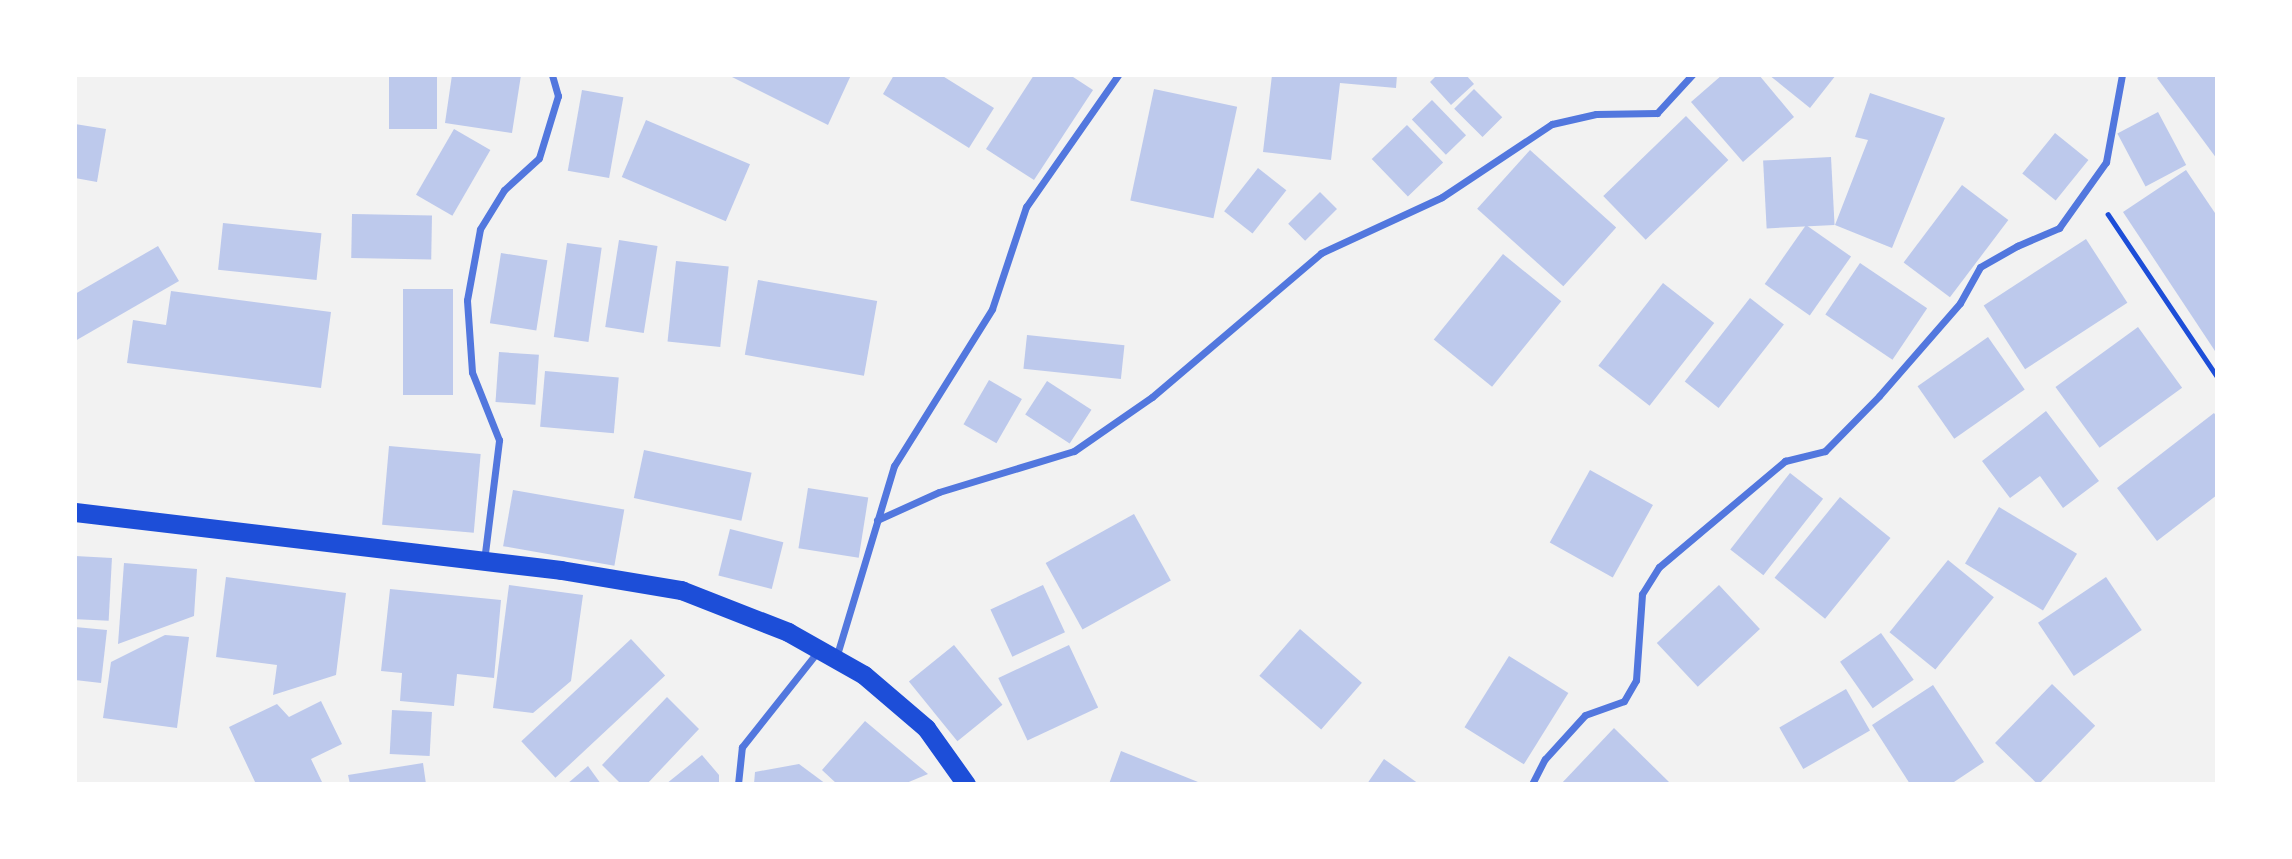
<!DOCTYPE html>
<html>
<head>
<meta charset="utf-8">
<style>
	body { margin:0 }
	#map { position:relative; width:2292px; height:859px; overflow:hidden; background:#f2f2f2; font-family:"Titillium Web",sans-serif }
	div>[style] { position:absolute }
	.building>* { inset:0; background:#bdc9ec; transform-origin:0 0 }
	.path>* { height:4.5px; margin:-2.25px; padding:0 2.25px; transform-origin:2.25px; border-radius:2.25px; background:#1d4ed8 }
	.minor>* { height:7px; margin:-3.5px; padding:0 3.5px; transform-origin:3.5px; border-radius:3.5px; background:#5277de }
	.trunk>* { height:19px; margin:-9.5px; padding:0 9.5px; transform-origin:9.5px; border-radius:9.5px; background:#1d4ed8 }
	span { translate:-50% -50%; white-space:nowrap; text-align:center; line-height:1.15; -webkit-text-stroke:5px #fff; paint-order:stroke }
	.frame { position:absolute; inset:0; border:77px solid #fff; pointer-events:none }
</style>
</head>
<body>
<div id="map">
	<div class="building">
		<i style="left:389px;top:75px;width:48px;height:54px"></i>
		<i style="clip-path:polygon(452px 75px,521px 75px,512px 133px,445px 123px)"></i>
		<i style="clip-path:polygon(728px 75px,851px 75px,828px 125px)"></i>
		<i style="clip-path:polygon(894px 75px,941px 75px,994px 108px,969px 148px,883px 94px)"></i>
		<i style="clip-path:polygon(1034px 75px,1070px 75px,1093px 90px,1034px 180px,986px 149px)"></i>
		<i style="clip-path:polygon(1272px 75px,1397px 75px,1396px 88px,1340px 83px,1331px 160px,1263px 152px)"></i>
		<i style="clip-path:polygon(1437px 75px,1466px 75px,1474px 84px,1451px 105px,1430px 82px)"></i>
		<i style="clip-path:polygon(1722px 75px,1759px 75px,1794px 117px,1743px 162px,1691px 102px)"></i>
		<i style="clip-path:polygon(1769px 75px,1836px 75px,1810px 108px)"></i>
		<i style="clip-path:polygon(2161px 75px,2217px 75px,2217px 159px,2157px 78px)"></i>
		<i style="left:1154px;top:89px;width:85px;height:114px;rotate:12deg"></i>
		<i style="left:1474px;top:89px;width:40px;height:28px;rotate:45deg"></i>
		<i style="left:582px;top:90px;width:42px;height:82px;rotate:10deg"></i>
		<i style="clip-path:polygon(1870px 93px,1945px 118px,1892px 248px,1835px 225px,1868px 140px,1855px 137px)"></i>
		<i style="left:1432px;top:100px;width:49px;height:28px;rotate:46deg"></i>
		<i style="left:2158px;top:112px;width:60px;height:46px;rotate:62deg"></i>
		<i style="left:1686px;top:116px;width:61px;height:115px;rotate:46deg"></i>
		<i style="left:646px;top:120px;width:113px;height:62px;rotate:23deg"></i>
		<i style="clip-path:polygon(75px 124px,106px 129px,97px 182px,75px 178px)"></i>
		<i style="left:1407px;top:125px;width:52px;height:49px;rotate:46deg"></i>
		<i style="left:454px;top:129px;width:42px;height:76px;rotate:30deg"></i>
		<i style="left:2055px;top:133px;width:43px;height:52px;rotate:39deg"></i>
		<i style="left:1530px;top:150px;width:116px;height:79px;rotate:42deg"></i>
		<i style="left:1831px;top:157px;width:68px;height:68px;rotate:87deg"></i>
		<i style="left:1258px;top:168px;width:36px;height:55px;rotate:38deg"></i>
		<i style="clip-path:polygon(2186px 170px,2217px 216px,2217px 354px,2123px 212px)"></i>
		<i style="left:1962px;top:185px;width:58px;height:97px;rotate:37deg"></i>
		<i style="left:1320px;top:192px;width:24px;height:45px;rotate:45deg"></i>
		<i style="left:352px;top:214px;width:80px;height:44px;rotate:1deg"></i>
		<i style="left:223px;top:223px;width:99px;height:47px;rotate:6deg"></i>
		<i style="left:1806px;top:225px;width:55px;height:72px;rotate:35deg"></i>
		<i style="left:2086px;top:239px;width:76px;height:122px;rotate:57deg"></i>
		<i style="left:619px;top:240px;width:39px;height:88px;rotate:9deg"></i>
		<i style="left:567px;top:243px;width:35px;height:95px;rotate:8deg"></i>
		<i style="clip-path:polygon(158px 246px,179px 281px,75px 341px,75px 294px)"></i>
		<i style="left:501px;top:253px;width:47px;height:71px;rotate:9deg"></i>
		<i style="left:1503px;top:254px;width:75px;height:110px;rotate:39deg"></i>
		<i style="left:676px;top:261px;width:53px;height:81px;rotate:6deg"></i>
		<i style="left:1860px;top:263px;width:81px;height:62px;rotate:34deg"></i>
		<i style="left:758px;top:280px;width:121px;height:76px;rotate:10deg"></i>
		<i style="left:1663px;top:283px;width:65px;height:105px;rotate:38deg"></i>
		<i style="left:403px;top:289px;width:50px;height:106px"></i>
		<i style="clip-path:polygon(171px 291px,331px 312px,321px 388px,127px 363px,133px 320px,166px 325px)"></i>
		<i style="left:1750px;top:298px;width:43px;height:106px;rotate:38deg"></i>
		<i style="left:2138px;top:327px;width:75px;height:102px;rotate:54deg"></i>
		<i style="left:1027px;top:335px;width:98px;height:34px;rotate:6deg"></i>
		<i style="left:1988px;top:337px;width:64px;height:86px;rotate:55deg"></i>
		<i style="left:499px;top:352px;width:40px;height:50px;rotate:4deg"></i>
		<i style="left:545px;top:371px;width:74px;height:56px;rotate:5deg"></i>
		<i style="left:989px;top:380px;width:38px;height:51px;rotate:30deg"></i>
		<i style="left:1047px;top:381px;width:53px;height:40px;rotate:33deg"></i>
		<i style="clip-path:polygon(2046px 411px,2099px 481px,2063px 508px,2040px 476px,2010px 498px,1982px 461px)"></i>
		<i style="clip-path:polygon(2214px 413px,2217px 417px,2217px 495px,2157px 541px,2117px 488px)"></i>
		<i style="left:389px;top:446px;width:92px;height:79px;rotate:5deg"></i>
		<i style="left:644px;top:450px;width:110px;height:49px;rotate:12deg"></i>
		<i style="left:1590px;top:470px;width:72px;height:83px;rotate:29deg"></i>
		<i style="left:1790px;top:473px;width:42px;height:97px;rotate:38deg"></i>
		<i style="left:808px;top:488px;width:61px;height:61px;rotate:9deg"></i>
		<i style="left:513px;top:490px;width:113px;height:57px;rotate:10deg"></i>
		<i style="left:1840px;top:497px;width:65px;height:104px;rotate:39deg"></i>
		<i style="left:1999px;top:507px;width:91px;height:66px;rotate:31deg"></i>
		<i style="left:1134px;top:514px;width:76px;height:101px;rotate:61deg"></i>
		<i style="left:730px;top:529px;width:55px;height:48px;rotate:14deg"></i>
		<i style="left:75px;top:556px;width:37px;height:63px;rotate:3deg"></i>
		<i style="left:1948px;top:560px;width:59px;height:93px;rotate:39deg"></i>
		<i style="clip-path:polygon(124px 563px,197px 569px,194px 616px,118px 644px)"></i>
		<i style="clip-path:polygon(226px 577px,346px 593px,336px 675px,273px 695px,277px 665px,216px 657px)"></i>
		<i style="left:2106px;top:577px;width:64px;height:82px;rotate:56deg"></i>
		<i style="clip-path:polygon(509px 585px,583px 595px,571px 681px,533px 713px,493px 708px)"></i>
		<i style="left:1043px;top:585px;width:52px;height:58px;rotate:65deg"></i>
		<i style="left:1719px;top:585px;width:60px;height:85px;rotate:47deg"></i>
		<i style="clip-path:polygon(390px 589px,501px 600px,494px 678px,457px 674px,454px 706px,400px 701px,402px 673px,381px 671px)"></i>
		<i style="clip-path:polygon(75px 627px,107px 630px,101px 683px,75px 680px)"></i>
		<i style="left:1300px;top:629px;width:82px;height:62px;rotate:41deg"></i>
		<i style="left:1881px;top:633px;width:57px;height:50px;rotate:55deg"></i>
		<i style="clip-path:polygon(165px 635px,189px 637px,177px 728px,103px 718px,111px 662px)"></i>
		<i style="left:631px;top:639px;width:50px;height:150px;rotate:47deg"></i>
		<i style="left:954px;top:645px;width:77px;height:58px;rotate:51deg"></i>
		<i style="left:1069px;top:645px;width:69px;height:78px;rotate:65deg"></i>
		<i style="left:1509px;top:656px;width:70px;height:84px;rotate:32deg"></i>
		<i style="left:2052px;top:684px;width:60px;height:82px;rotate:44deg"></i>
		<i style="clip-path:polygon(1933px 685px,1984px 762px,1951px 784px,1910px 784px,1872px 725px)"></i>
		<i style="left:1846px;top:689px;width:48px;height:77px;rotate:60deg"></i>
		<i style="clip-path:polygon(667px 697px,699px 729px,647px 784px,621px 784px,602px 765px)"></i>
		<i style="clip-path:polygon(321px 701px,342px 744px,311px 759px,322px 782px,256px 784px,229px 727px,277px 704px,289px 717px)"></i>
		<i style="left:392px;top:710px;width:40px;height:44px;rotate:3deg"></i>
		<i style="clip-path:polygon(865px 721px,928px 774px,904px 784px,837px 784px,822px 770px)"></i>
		<i style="clip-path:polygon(1614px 728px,1669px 782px,1667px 784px,1561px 784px)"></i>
		<i style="clip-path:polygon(1121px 751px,1203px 784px,1109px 784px)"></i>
		<i style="clip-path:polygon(702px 755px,719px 775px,719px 784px,666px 784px)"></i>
		<i style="clip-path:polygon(1384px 759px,1419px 784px,1367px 784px)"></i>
		<i style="clip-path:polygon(423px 763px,426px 784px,350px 784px,348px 775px)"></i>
		<i style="clip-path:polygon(799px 764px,826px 784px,754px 784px,755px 772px)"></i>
		<i style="clip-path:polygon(588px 766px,601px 784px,567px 784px)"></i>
	</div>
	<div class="path">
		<i style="left:2108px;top:214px;width:195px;rotate:56.1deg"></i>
	</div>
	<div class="minor">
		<i style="left:877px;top:520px;width:68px;rotate:-24.3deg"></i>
		<i style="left:939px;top:492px;width:141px;rotate:-16.9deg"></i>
		<i style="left:1074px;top:451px;width:95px;rotate:-34.7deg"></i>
		<i style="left:1152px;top:397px;width:222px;rotate:-40.4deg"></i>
		<i style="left:1321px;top:253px;width:133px;rotate:-24.8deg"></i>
		<i style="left:1442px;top:197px;width:132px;rotate:-33.6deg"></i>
		<i style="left:1552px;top:124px;width:45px;rotate:-12.8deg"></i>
		<i style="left:1596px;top:114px;width:61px;rotate:-0.9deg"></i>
		<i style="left:1657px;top:113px;width:52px;rotate:-47.4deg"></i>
		<i style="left:484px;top:561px;width:122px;rotate:-82.9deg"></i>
		<i style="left:499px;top:440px;width:73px;rotate:-111.7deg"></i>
		<i style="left:472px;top:372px;width:72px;rotate:-94deg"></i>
		<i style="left:467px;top:300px;width:72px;rotate:-79.6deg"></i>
		<i style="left:480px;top:229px;width:46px;rotate:-58.4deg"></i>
		<i style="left:504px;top:190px;width:47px;rotate:-42.4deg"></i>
		<i style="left:539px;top:158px;width:65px;rotate:-73deg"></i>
		<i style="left:558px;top:96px;width:22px;rotate:-106deg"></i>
		<i style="left:836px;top:658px;width:201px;rotate:-73.2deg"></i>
		<i style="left:894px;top:466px;width:185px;rotate:-58deg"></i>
		<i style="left:992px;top:309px;width:108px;rotate:-71.6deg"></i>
		<i style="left:1026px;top:207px;width:161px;rotate:-55.1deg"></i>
		<i style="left:738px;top:784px;width:37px;rotate:-84deg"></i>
		<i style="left:742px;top:747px;width:124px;rotate:-51.6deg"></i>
		<i style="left:1532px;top:784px;width:28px;rotate:-63deg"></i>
		<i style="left:1545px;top:759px;width:59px;rotate:-47.7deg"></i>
		<i style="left:1585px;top:715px;width:41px;rotate:-19.7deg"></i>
		<i style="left:1624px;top:701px;width:24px;rotate:-60deg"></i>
		<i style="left:1636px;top:680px;width:86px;rotate:-86deg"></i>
		<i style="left:1642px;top:594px;width:32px;rotate:-58deg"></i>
		<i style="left:1659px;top:567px;width:165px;rotate:-40.1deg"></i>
		<i style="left:1785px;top:461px;width:41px;rotate:-14deg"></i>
		<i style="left:1825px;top:451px;width:77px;rotate:-45.5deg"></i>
		<i style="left:1879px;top:396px;width:123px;rotate:-48.9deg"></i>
		<i style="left:1960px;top:303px;width:41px;rotate:-60.9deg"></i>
		<i style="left:1980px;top:267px;width:43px;rotate:-29.6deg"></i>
		<i style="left:2017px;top:246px;width:46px;rotate:-23.2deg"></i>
		<i style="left:2059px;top:228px;width:81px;rotate:-54.5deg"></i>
		<i style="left:2106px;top:162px;width:88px;rotate:-79.6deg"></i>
	</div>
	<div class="trunk">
		<i style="left:75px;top:512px;width:489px;rotate:6.8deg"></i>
		<i style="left:561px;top:570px;width:122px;rotate:9.5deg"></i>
		<i style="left:681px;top:590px;width:115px;rotate:21.4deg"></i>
		<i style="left:788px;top:632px;width:87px;rotate:29.5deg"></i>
		<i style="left:864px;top:675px;width:82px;rotate:40.5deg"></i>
		<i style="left:926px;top:728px;width:69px;rotate:54.5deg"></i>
	</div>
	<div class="frame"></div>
</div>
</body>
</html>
